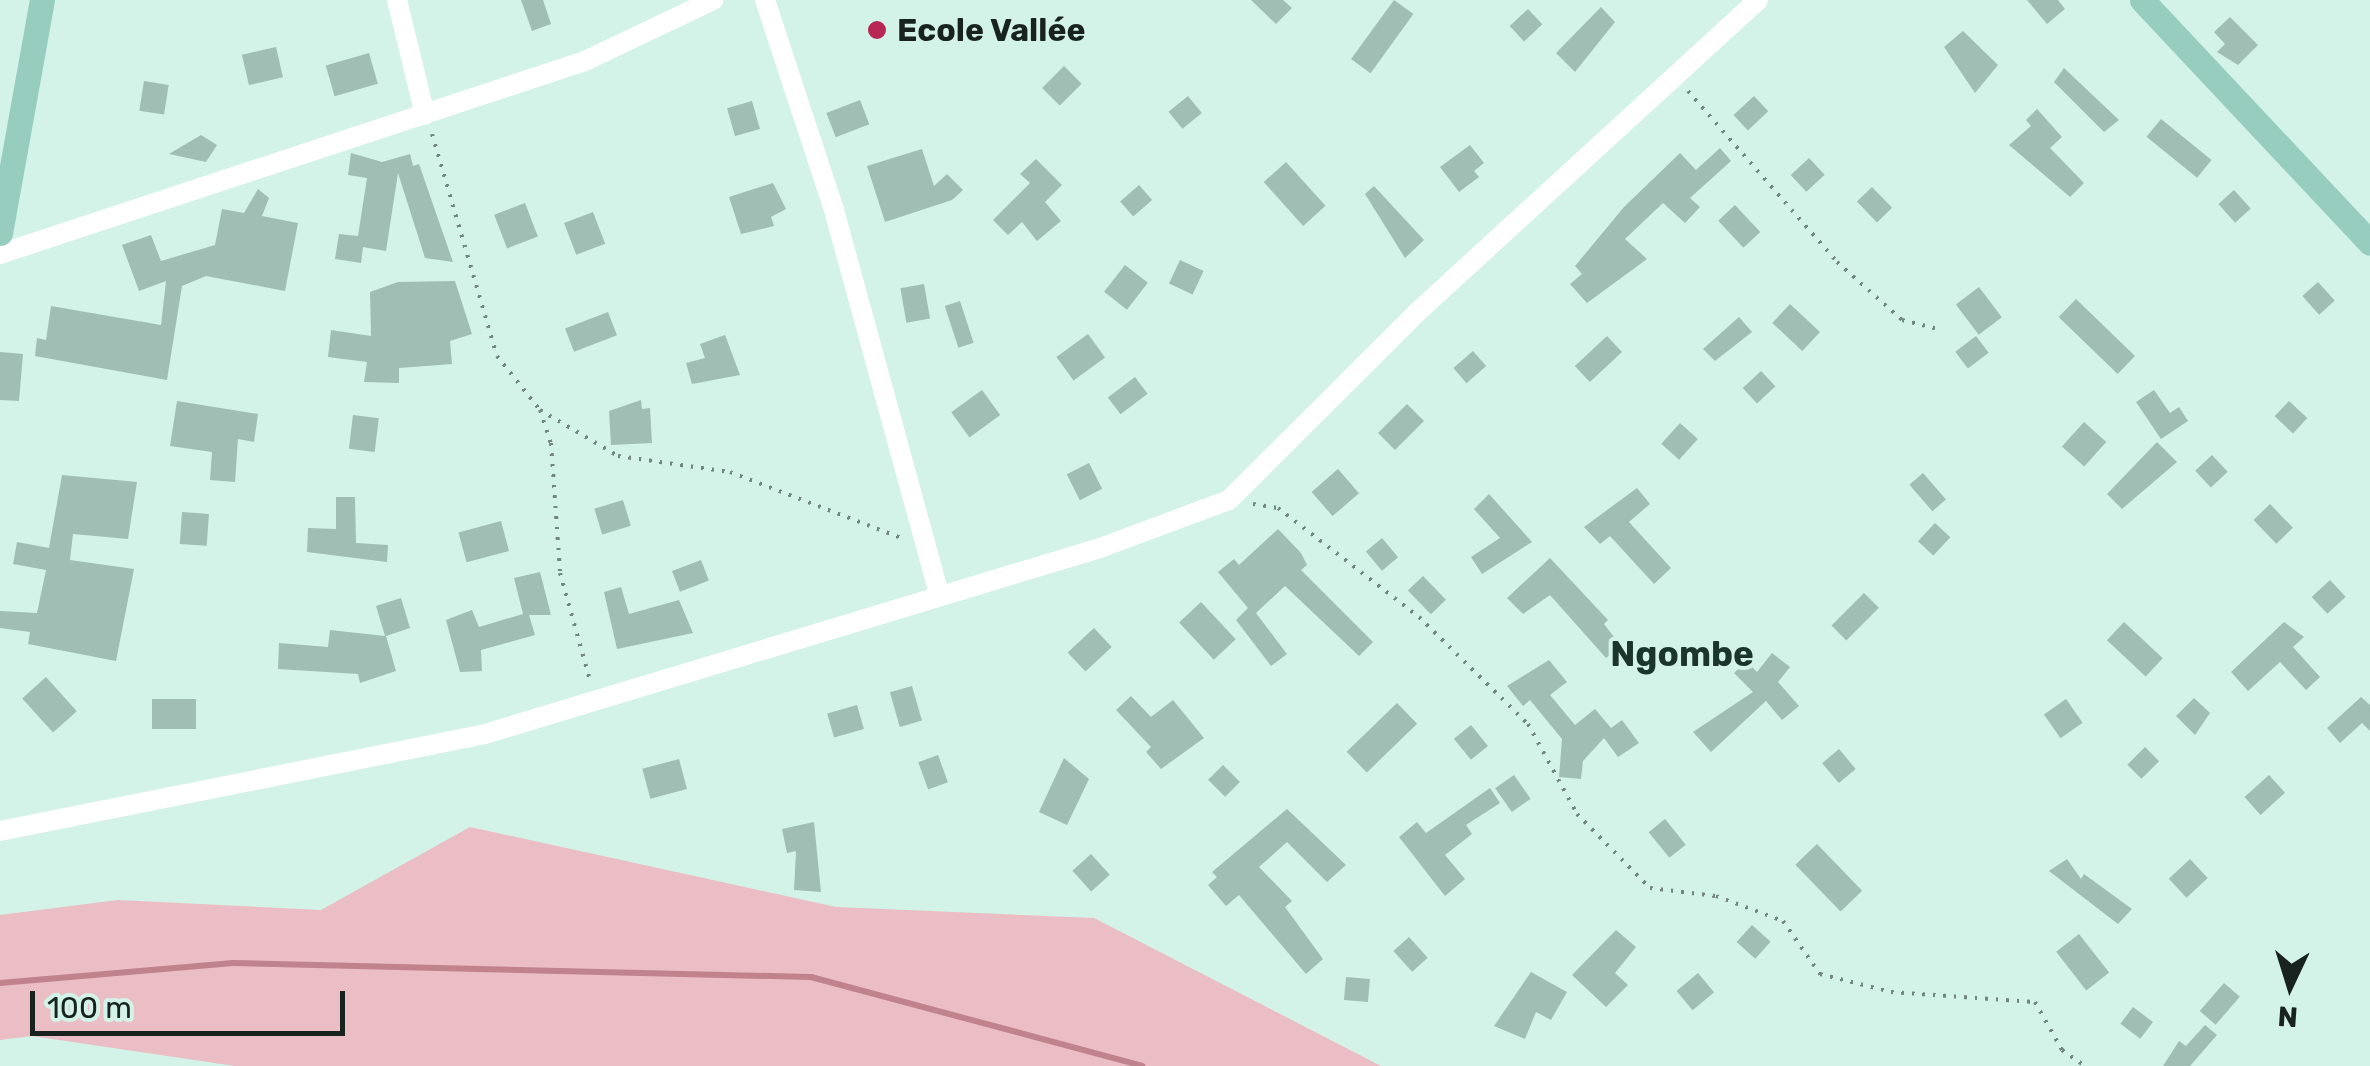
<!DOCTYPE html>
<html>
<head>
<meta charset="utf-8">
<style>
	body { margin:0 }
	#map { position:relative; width:2370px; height:1066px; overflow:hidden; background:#d3f2e8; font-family:Rubik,sans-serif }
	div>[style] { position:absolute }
	.green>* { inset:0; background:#ebbdc4 }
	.stream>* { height:6px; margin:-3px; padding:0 3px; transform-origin:3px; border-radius:3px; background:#c0828d }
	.building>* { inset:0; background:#a0beb4; transform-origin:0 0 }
	.path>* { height:4px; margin-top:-2px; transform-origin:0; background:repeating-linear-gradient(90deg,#71867f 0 2.5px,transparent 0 10.5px) }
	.minor>* { height:20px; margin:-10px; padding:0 10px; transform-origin:10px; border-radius:10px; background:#fff }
	.major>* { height:25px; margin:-12.5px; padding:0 12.5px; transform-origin:12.5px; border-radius:12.5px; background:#97cdbe }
	.dots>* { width:28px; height:28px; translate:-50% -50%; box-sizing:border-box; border:5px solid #d3f2e8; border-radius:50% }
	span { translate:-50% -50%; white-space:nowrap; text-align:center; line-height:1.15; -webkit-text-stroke:8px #d3f2e8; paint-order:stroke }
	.poi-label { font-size:32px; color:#18231f; font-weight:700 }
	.left { translate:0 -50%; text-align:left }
	.neighbourhood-label { font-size:35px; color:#1b352d; font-weight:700 }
	.north { position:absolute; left:2240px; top:936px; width:100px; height:100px; -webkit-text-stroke:8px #d3f2e8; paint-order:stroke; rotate:184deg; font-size:28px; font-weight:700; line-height:40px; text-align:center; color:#18231f }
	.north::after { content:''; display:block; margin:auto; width:35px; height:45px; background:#18231f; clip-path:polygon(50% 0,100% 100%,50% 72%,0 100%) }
	.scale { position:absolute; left:30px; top:991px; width:315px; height:45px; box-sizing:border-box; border:5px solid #18231f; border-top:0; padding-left:12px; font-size:30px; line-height:35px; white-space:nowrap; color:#18231f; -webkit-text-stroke:8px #d3f2e8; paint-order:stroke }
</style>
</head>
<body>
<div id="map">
	<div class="green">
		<i style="clip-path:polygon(470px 827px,836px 907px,1094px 918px,1381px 1066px,235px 1066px,32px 1036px,0 1040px,0 915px,118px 900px,321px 910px)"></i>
	</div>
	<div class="stream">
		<i style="left:0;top:983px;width:234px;rotate:-4.9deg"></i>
		<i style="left:233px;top:963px;width:578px;rotate:1.39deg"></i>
		<i style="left:811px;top:977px;width:343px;rotate:15deg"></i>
	</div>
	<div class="building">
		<i style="clip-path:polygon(521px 0,543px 0,551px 24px,532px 31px)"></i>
		<i style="clip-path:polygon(1251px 0,1283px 0,1292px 8px,1276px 24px)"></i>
		<i style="left:1394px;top:0;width:24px;height:73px;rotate:36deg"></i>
		<i style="clip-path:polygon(2027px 0,2058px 0,2065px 9px,2047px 24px)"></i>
		<i style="clip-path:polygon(1601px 7px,1615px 22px,1575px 72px,1556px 53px)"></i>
		<i style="left:1528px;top:9px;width:21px;height:25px;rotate:47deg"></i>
		<i style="clip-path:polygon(2230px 17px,2258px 45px,2238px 65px,2217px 52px,2225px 44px,2214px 32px)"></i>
		<i style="clip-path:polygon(1963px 31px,1998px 65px,1975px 93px,1944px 47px)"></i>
		<i style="left:276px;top:47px;width:31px;height:35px;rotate:77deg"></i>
		<i style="left:369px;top:53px;width:32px;height:45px;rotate:74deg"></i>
		<i style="left:1064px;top:66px;width:25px;height:31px;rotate:45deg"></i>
		<i style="clip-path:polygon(2064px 68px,2119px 120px,2104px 132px,2054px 82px)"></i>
		<i style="left:144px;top:81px;width:25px;height:30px;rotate:9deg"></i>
		<i style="left:1188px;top:96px;width:22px;height:25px;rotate:51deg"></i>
		<i style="left:1754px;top:96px;width:21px;height:28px;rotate:47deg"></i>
		<i style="left:860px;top:100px;width:26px;height:36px;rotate:69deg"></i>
		<i style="left:752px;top:101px;width:29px;height:26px;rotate:74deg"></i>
		<i style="clip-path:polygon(2037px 109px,2062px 137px,2050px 148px,2084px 183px,2070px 197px,2009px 145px,2031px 126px,2026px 120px)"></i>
		<i style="left:2161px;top:119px;width:65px;height:23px;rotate:39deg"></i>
		<i style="clip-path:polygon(201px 135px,217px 145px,206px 162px,169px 154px)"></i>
		<i style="clip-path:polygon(1470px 145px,1484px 163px,1474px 171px,1479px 177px,1459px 192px,1440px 167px)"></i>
		<i style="clip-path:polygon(1720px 148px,1731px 161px,1690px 198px,1700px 207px,1685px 223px,1663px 203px,1625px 239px,1647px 259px,1587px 303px,1570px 284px,1582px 274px,1575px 266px,1624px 207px,1680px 153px,1696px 170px)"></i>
		<i style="clip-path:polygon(922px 149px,934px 186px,947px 174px,963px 190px,952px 200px,885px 222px,867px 166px)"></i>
		<i style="clip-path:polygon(351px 153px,382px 162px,410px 154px,413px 166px,419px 164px,453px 262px,425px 258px,398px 173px,386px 251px,363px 247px,361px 263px,335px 259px,339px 234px,358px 236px,367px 178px,348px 175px)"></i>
		<i style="left:1809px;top:158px;width:23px;height:25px;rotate:47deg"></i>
		<i style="clip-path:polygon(1036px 159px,1062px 185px,1045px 202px,1061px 221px,1037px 241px,1022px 222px,1008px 235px,993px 220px,1030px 183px,1020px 174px)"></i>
		<i style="left:1286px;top:162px;width:59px;height:30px;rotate:48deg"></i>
		<i style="clip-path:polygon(773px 183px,786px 209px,771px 217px,774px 226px,741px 234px,729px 197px)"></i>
		<i style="left:1139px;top:185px;width:20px;height:25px;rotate:49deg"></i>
		<i style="clip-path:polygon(1374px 186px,1424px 240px,1405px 258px,1365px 194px)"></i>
		<i style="left:1872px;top:187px;width:29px;height:21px;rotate:46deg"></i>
		<i style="clip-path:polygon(258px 189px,269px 198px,262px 216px,298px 223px,285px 291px,206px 276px,182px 286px,167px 380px,35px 356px,37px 338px,46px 340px,51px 306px,161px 325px,166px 281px,139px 291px,122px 245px,151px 235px,161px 261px,215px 245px,222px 209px,244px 213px)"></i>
		<i style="left:2234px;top:190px;width:25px;height:21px;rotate:48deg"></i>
		<i style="left:525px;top:203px;width:36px;height:33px;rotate:69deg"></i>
		<i style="left:1735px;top:205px;width:37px;height:23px;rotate:47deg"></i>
		<i style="left:593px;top:212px;width:34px;height:31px;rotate:69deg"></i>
		<i style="left:1180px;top:260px;width:26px;height:26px;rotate:25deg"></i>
		<i style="left:1125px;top:265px;width:29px;height:34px;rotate:38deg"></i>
		<i style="clip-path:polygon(455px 281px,472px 334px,450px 341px,452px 364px,399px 368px,399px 383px,364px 382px,367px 362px,328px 357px,331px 330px,371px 336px,370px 292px,398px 282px)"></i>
		<i style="left:2318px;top:282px;width:25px;height:21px;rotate:48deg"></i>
		<i style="left:924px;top:284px;width:35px;height:24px;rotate:80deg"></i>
		<i style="left:1979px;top:287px;width:38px;height:29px;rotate:53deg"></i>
		<i style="left:2076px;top:299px;width:82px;height:25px;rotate:44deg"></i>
		<i style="left:960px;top:301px;width:44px;height:16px;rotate:72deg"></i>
		<i style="left:1790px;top:304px;width:41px;height:26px;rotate:43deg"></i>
		<i style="left:608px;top:312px;width:25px;height:46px;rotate:69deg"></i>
		<i style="clip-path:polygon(1739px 317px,1752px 332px,1715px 361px,1703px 349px)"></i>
		<i style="left:1088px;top:334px;width:29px;height:39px;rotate:54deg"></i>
		<i style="clip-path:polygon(725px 335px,740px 375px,692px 384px,686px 363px,705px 358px,700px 344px)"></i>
		<i style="left:1607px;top:336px;width:22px;height:44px;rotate:47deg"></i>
		<i style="left:1976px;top:336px;width:21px;height:26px;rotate:53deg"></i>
		<i style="left:1473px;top:351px;width:20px;height:26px;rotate:49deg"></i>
		<i style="clip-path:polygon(0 352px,23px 354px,19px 401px,0 400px)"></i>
		<i style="left:1761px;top:371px;width:21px;height:25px;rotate:47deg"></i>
		<i style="left:1135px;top:377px;width:21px;height:34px;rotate:53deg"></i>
		<i style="left:982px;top:390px;width:31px;height:38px;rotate:54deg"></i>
		<i style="clip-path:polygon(2154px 390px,2170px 413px,2179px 407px,2188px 421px,2161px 439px,2136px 402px)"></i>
		<i style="clip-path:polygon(641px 400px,642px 409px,650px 408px,652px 443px,611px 445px,609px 411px)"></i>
		<i style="clip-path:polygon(177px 401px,258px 414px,254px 442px,238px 439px,235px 482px,210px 480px,212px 452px,170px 446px)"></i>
		<i style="left:2289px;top:401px;width:25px;height:21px;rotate:43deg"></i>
		<i style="left:1407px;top:404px;width:24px;height:41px;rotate:45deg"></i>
		<i style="left:353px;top:415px;width:26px;height:34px;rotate:7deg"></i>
		<i style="left:2084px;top:422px;width:30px;height:33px;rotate:42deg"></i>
		<i style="left:1680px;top:423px;width:24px;height:28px;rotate:42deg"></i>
		<i style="clip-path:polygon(2157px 442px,2177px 462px,2122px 509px,2107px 494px)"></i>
		<i style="left:2212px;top:455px;width:23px;height:23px;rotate:47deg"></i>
		<i style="left:1089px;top:463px;width:29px;height:25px;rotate:63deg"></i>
		<i style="left:1338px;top:469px;width:32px;height:35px;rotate:49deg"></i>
		<i style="left:1923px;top:473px;width:35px;height:18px;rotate:49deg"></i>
		<i style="clip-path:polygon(62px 475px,137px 482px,128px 539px,73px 534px,70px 560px,134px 569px,116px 661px,28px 644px,30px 632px,0 628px,0 611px,37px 613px,46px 570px,13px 564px,17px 542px,49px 548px)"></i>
		<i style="clip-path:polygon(1637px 488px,1650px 504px,1629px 522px,1671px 568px,1654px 584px,1610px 536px,1600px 544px,1584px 527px)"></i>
		<i style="clip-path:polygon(1489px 494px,1532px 542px,1482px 574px,1471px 557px,1500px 538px,1474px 509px)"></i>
		<i style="clip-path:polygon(336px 497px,355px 497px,356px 543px,388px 545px,387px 562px,307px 552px,308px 528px,336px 529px)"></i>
		<i style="left:623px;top:500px;width:27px;height:30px;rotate:73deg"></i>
		<i style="left:2270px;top:504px;width:33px;height:23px;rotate:46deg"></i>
		<i style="left:182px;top:512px;width:27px;height:32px;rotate:4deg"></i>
		<i style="left:501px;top:521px;width:31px;height:44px;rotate:75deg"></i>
		<i style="left:1935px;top:523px;width:21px;height:25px;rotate:43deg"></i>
		<i style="clip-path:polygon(1278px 529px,1301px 553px,1307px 565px,1301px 570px,1373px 642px,1359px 656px,1285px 586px,1256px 613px,1287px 654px,1271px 666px,1236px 620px,1248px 608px,1218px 572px,1234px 559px,1239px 565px)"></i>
		<i style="left:1382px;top:538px;width:25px;height:21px;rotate:50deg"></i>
		<i style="clip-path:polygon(1550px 558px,1608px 620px,1604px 624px,1621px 646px,1606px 658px,1550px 595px,1523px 614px,1507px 598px)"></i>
		<i style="left:701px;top:560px;width:22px;height:31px;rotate:69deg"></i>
		<i style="clip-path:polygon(540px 572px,551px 615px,529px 615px,535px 635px,481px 650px,482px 671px,460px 672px,446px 620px,472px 610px,479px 627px,523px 614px,514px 578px)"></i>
		<i style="left:1423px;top:576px;width:33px;height:21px;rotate:46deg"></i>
		<i style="left:2330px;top:580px;width:23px;height:25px;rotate:47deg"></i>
		<i style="clip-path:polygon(621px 587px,629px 614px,679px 600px,693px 633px,617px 649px,604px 592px)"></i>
		<i style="left:1864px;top:593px;width:21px;height:46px;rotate:45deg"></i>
		<i style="clip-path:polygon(401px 598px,410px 628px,386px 636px,396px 671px,360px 683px,358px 674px,278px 669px,279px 643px,328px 647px,330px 630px,385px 636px,376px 606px)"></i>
		<i style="left:1201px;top:602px;width:51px;height:30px;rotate:47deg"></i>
		<i style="left:2124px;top:622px;width:53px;height:25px;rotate:43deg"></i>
		<i style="clip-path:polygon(2284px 622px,2304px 637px,2293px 647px,2320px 677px,2306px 690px,2280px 662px,2248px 691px,2231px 672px)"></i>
		<i style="left:1094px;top:628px;width:26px;height:36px;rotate:47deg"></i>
		<i style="clip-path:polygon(1772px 653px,1790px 667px,1778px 682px,1799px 706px,1782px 720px,1766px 701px,1711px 752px,1693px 732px,1753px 692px,1734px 673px,1746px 661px,1757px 672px)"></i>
		<i style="clip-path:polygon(1549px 660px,1567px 682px,1550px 695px,1575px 725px,1595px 709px,1611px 728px,1622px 720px,1639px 743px,1618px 757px,1604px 738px,1583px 761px,1581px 779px,1559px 777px,1562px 739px,1530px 700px,1523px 706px,1507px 686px)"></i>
		<i style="left:46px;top:677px;width:46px;height:32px;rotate:48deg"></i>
		<i style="left:912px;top:686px;width:36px;height:23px;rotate:74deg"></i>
		<i style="clip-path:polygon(1131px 696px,1151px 717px,1173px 700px,1204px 738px,1161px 769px,1146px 752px,1151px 747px,1116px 710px)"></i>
		<i style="clip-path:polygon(2361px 697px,2370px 705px,2370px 731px,2362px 723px,2340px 743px,2327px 728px)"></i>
		<i style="clip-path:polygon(2194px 698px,2210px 713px,2195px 735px,2176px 716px)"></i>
		<i style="left:196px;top:699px;width:30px;height:44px;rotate:90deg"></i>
		<i style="left:2066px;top:699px;width:29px;height:27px;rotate:55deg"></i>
		<i style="left:1397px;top:703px;width:29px;height:70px;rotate:46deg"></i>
		<i style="left:857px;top:705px;width:25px;height:31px;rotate:74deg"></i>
		<i style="left:1471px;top:725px;width:27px;height:22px;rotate:51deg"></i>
		<i style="left:2145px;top:747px;width:20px;height:25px;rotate:45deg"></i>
		<i style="left:1839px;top:749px;width:26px;height:22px;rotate:50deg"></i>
		<i style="left:938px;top:755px;width:29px;height:21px;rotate:70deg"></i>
		<i style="clip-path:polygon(1064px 758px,1089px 779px,1067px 825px,1039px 812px)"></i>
		<i style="left:679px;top:759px;width:31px;height:38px;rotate:75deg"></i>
		<i style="left:1223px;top:765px;width:24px;height:21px;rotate:45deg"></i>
		<i style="left:1514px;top:775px;width:29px;height:23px;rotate:55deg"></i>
		<i style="left:2269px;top:775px;width:24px;height:33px;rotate:48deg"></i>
		<i style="clip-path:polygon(1490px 788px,1500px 803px,1466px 825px,1472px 834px,1445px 855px,1465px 879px,1445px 896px,1399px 837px,1417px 822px,1426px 833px)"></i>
		<i style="clip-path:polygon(1287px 809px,1346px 865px,1327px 882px,1287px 842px,1259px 867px,1292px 901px,1285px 907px,1323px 959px,1306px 974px,1239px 895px,1226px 906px,1208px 885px,1217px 877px,1212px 872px)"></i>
		<i style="left:1665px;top:819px;width:33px;height:21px;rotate:51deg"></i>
		<i style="clip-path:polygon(814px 822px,821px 892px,794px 890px,796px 851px,787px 853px,782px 829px)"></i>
		<i style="left:1817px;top:844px;width:65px;height:30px;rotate:46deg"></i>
		<i style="left:1091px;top:854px;width:28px;height:25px;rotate:48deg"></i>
		<i style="clip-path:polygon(2067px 859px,2081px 879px,2084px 874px,2132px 909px,2118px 924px,2049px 871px)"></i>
		<i style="left:2190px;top:859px;width:26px;height:29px;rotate:47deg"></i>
		<i style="left:1752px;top:925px;width:25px;height:23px;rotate:42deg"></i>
		<i style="clip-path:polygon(1616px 930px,1636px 947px,1615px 973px,1628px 985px,1606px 1007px,1572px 975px)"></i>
		<i style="left:2079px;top:934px;width:49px;height:29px;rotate:52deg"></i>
		<i style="left:1409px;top:937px;width:28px;height:21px;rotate:48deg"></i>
		<i style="clip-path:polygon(1531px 972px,1567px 992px,1551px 1020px,1536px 1012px,1525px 1039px,1494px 1026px)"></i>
		<i style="left:1698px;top:973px;width:25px;height:28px;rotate:50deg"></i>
		<i style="left:1346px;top:977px;width:24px;height:23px;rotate:5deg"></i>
		<i style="left:2224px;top:983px;width:21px;height:37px;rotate:41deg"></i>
		<i style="left:2133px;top:1007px;width:25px;height:21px;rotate:37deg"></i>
		<i style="clip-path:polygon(2205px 1025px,2217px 1035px,2190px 1066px,2163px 1066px,2179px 1041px,2186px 1046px)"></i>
	</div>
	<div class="path">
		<i style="left:1688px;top:91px;width:227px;rotate:48.9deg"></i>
		<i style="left:1837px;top:262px;width:87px;rotate:41.7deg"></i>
		<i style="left:1902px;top:320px;width:34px;rotate:14deg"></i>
		<i style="left:432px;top:134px;width:231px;rotate:73.7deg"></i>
		<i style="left:497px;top:356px;width:69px;rotate:51.5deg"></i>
		<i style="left:540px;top:410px;width:35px;rotate:72deg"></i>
		<i style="left:551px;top:443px;width:130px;rotate:86deg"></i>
		<i style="left:560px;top:573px;width:115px;rotate:74.4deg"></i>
		<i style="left:540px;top:410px;width:91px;rotate:30.5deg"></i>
		<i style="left:618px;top:456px;width:113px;rotate:8.1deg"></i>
		<i style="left:730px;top:472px;width:186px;rotate:21.1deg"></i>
		<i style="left:1253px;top:504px;width:25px;rotate:9deg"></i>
		<i style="left:1278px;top:508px;width:178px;rotate:37.7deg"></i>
		<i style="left:1419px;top:617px;width:153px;rotate:44.5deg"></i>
		<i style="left:1528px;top:724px;width:102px;rotate:61.4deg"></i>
		<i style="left:1577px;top:814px;width:104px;rotate:45.4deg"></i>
		<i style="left:1650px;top:888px;width:66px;rotate:6.9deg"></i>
		<i style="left:1716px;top:896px;width:72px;rotate:20.5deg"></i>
		<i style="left:1783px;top:921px;width:65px;rotate:55.1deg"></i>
		<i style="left:1820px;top:974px;width:73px;rotate:14.2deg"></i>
		<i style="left:1891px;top:992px;width:144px;rotate:4deg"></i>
		<i style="left:2035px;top:1002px;width:55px;rotate:60.6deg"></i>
		<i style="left:2062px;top:1050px;width:28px;rotate:35deg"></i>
	</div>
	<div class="minor">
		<i style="left:397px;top:0;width:118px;rotate:76.3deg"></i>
		<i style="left:765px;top:0;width:221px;rotate:71.8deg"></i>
		<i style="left:834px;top:210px;width:398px;rotate:74.7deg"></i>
		<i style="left:0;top:254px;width:616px;rotate:-18.26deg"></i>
		<i style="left:585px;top:61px;width:142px;rotate:-25.5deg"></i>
		<i style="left:0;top:831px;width:495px;rotate:-11.3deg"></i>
		<i style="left:485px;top:734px;width:643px;rotate:-16.83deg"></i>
		<i style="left:1100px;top:548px;width:138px;rotate:-20.4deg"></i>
		<i style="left:1229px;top:500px;width:274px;rotate:-44.9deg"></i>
		<i style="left:1423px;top:307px;width:454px;rotate:-42.5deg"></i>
	</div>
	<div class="major">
		<i style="left:2142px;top:0;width:333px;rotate:46.8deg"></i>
		<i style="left:0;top:233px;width:237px;rotate:-79.8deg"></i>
	</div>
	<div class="dots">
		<i style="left:877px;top:30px;background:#b62754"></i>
	</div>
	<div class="poi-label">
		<span class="left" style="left:897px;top:30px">Ecole Vallée</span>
	</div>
	<div class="neighbourhood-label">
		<span style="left:1682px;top:654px">Ngombe</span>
	</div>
	<div class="north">N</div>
	<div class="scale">100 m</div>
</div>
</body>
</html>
